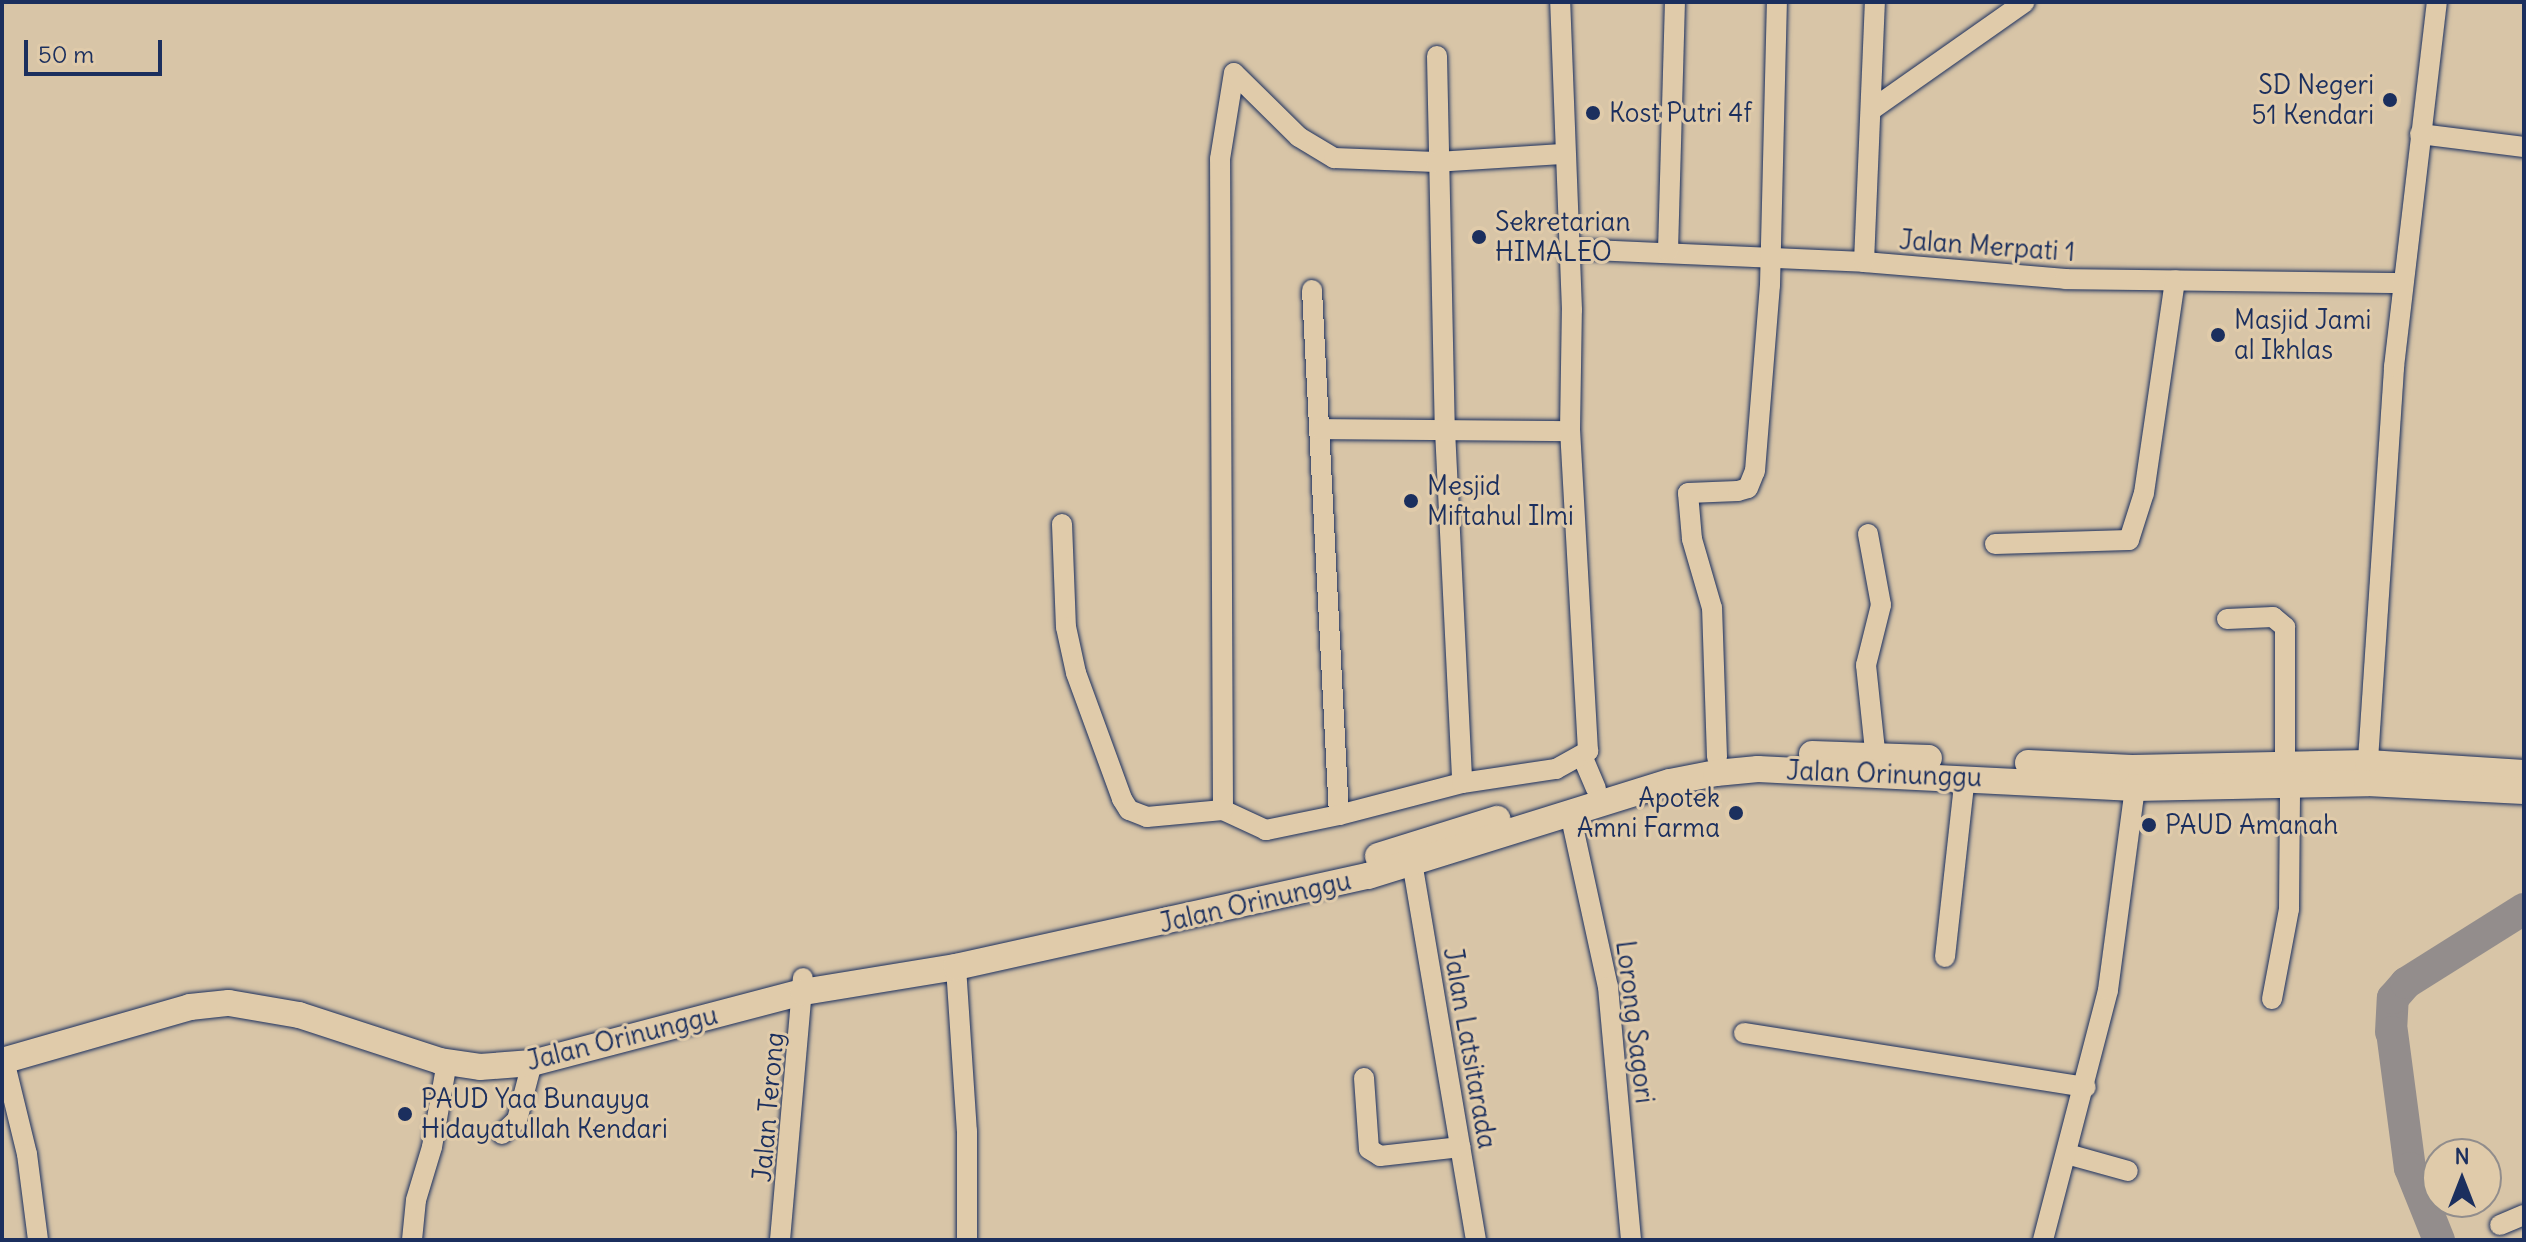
<!DOCTYPE html>
<html>
<head>
<meta charset="utf-8">
<style>
	body { margin:0 }
	#map { position:relative; width:2526px; height:1242px; overflow:hidden; background:#d8c5a7; font-family:Delius,sans-serif }
	div>[style] { position:absolute }
	.river>* { height:32px; margin:-16px; padding:0 16px; transform-origin:16px; border-radius:16px; background:#938d8c }
	.roads { filter:drop-shadow(0 0 2px #1b2f5e) drop-shadow(0 0 2px #1b2f5e) }
	.minor>* { height:20px; margin:-10px; padding:0 10px; transform-origin:10px; border-radius:10px; background:#e0cbaa }
	.tertiary>* { height:26px; margin:-13px; padding:0 13px; transform-origin:13px; border-radius:13px; background:#e0cbaa }
	.dots>* { width:22px; height:22px; translate:-50% -50%; box-sizing:border-box; border:4px solid #e0cbaa; border-radius:50% }
	span { translate:-50% -50%; white-space:nowrap; text-align:center; line-height:1.15; -webkit-text-stroke:6px #e0cbaa; paint-order:stroke }
	.poi-label { font-size:26px; color:#1b2f5e }
	.right { translate:-100% -50%; text-align:right }
	.left { translate:0 -50%; text-align:left }
	.street-label { font-size:26px; color:#1b2f5e }
	.frame { position:absolute; inset:0; border:4px solid #1b2f5e; pointer-events:none }
	.north { position:absolute; left:2422px; top:1138px; width:80px; height:80px; box-sizing:border-box; background:#e0cbaa; border:2px solid #918d8c; border-radius:50%; rotate:0deg; font-size:22px; font-weight:700; line-height:32px; text-align:center; color:#1b2f5e }
	.north::after { content:''; display:block; margin:auto; width:28px; height:36px; background:#1b2f5e; clip-path:polygon(50% 0,100% 100%,50% 72%,0 100%) }
	.scale { position:absolute; left:24px; top:40px; width:138px; height:36px; box-sizing:border-box; border:4px solid #1b2f5e; border-top:0; padding-left:10px; font-size:24px; line-height:28px; white-space:nowrap; color:#1b2f5e; -webkit-text-stroke:6px #e0cbaa; paint-order:stroke }
</style>
</head>
<body>
<div id="map">
	<div class="river">
		<i style="left:2391px;top:1032px;width:34px;rotate:-87deg"></i>
		<i style="left:2393px;top:998px;width:20px;rotate:-49deg"></i>
		<i style="left:2406px;top:983px;width:139px;rotate:-32.1deg"></i>
		<i style="left:2392px;top:1032px;width:137px;rotate:82.5deg"></i>
		<i style="left:2410px;top:1168px;width:78px;rotate:68.1deg"></i>
	</div>
	<div class="roads">
		<div class="minor">
			<i style="left:1437px;top:56px;width:374px;rotate:88.8deg"></i>
			<i style="left:1445px;top:430px;width:353px;rotate:87.2deg"></i>
			<i style="left:1874px;top:108px;width:184px;rotate:-35.1deg"></i>
			<i style="left:2420px;top:134px;width:105px;rotate:7.1deg"></i>
			<i style="left:1569px;top:249px;width:295px;rotate:2.5deg"></i>
			<i style="left:1864px;top:262px;width:202px;rotate:4.8deg"></i>
			<i style="left:2065px;top:279px;width:337px;rotate:0.7deg"></i>
			<i style="left:1668px;top:251px;width:249px;rotate:-88.4deg"></i>
			<i style="left:1864px;top:262px;width:260px;rotate:-87.6deg"></i>
			<i style="left:1312px;top:290px;width:526px;rotate:87.06deg"></i>
			<i style="left:1339px;top:815px;width:75px;rotate:168.4deg"></i>
			<i style="left:1266px;top:830px;width:47px;rotate:-155.1deg"></i>
			<i style="left:1223px;top:810px;width:651px;rotate:-90.26deg"></i>
			<i style="left:1220px;top:159px;width:87px;rotate:-80.8deg"></i>
			<i style="left:1234px;top:73px;width:91px;rotate:44.6deg"></i>
			<i style="left:1299px;top:137px;width:41px;rotate:31deg"></i>
			<i style="left:1334px;top:158px;width:102px;rotate:2.2deg"></i>
			<i style="left:1436px;top:162px;width:128px;rotate:-3.6deg"></i>
			<i style="left:1320px;top:429px;width:250px;rotate:0.5deg"></i>
			<i style="left:1062px;top:524px;width:103px;rotate:87.8deg"></i>
			<i style="left:1066px;top:627px;width:47px;rotate:77.7deg"></i>
			<i style="left:1076px;top:673px;width:134px;rotate:69.9deg"></i>
			<i style="left:1122px;top:799px;width:13px;rotate:58deg"></i>
			<i style="left:1129px;top:810px;width:19px;rotate:21deg"></i>
			<i style="left:1147px;top:817px;width:76px;rotate:-5.3deg"></i>
			<i style="left:1868px;top:534px;width:72px;rotate:79.6deg"></i>
			<i style="left:1881px;top:605px;width:62px;rotate:104deg"></i>
			<i style="left:1866px;top:665px;width:106px;rotate:84deg"></i>
			<i style="left:1995px;top:544px;width:134px;rotate:-1.7deg"></i>
			<i style="left:2129px;top:540px;width:49px;rotate:-72.3deg"></i>
			<i style="left:2144px;top:493px;width:215px;rotate:-81.7deg"></i>
			<i style="left:2227px;top:619px;width:46px;rotate:-2.5deg"></i>
			<i style="left:2273px;top:617px;width:16px;rotate:40deg"></i>
			<i style="left:2285px;top:627px;width:137px;rotate:90deg"></i>
			<i style="left:1717px;top:757px;width:149px;rotate:-91.9deg"></i>
			<i style="left:1712px;top:608px;width:72px;rotate:-106.2deg"></i>
			<i style="left:1692px;top:539px;width:46px;rotate:-95deg"></i>
			<i style="left:1688px;top:493px;width:50px;rotate:-2.3deg"></i>
			<i style="left:1738px;top:491px;width:10px;rotate:-17deg"></i>
			<i style="left:1748px;top:488px;width:18px;rotate:-68deg"></i>
			<i style="left:1755px;top:471px;width:187px;rotate:-85.4deg"></i>
			<i style="left:1770px;top:285px;width:283px;rotate:-88.6deg"></i>
			<i style="left:1583px;top:758px;width:33px;rotate:67deg"></i>
			<i style="left:2367px;top:775px;width:409px;rotate:-86.2deg"></i>
			<i style="left:2394px;top:367px;width:368px;rotate:-83.3deg"></i>
			<i style="left:1570px;top:813px;width:178px;rotate:77.7deg"></i>
			<i style="left:1608px;top:987px;width:254px;rotate:84.8deg"></i>
			<i style="left:1339px;top:815px;width:127px;rotate:-14.6deg"></i>
			<i style="left:1462px;top:783px;width:95px;rotate:-8.5deg"></i>
			<i style="left:1556px;top:769px;width:37px;rotate:-29deg"></i>
			<i style="left:1588px;top:751px;width:321px;rotate:-93.2deg"></i>
			<i style="left:1570px;top:431px;width:121px;rotate:-89.1deg"></i>
			<i style="left:1572px;top:310px;width:308px;rotate:-92.2deg"></i>
			<i style="left:1410px;top:850px;width:396px;rotate:80.4deg"></i>
			<i style="left:1945px;top:957px;width:181px;rotate:-83.7deg"></i>
			<i style="left:956px;top:967px;width:164px;rotate:86.2deg"></i>
			<i style="left:967px;top:1131px;width:109px;rotate:90deg"></i>
			<i style="left:2272px;top:999px;width:92px;rotate:-79.3deg"></i>
			<i style="left:2289px;top:909px;width:122px;rotate:-89.5deg"></i>
			<i style="left:1744px;top:1033px;width:346px;rotate:9deg"></i>
			<i style="left:4px;top:1060px;width:97px;rotate:76.3deg"></i>
			<i style="left:27px;top:1154px;width:87px;rotate:82.7deg"></i>
			<i style="left:1364px;top:1078px;width:71px;rotate:86deg"></i>
			<i style="left:1369px;top:1149px;width:13px;rotate:32deg"></i>
			<i style="left:1380px;top:1156px;width:81px;rotate:-6.4deg"></i>
			<i style="left:502px;top:1134px;width:21px;rotate:-43deg"></i>
			<i style="left:517px;top:1120px;width:59px;rotate:-75.3deg"></i>
			<i style="left:2067px;top:1154px;width:63px;rotate:15.6deg"></i>
			<i style="left:2500px;top:1225px;width:26px;rotate:-23deg"></i>
			<i style="left:412px;top:1240px;width:40px;rotate:-84.3deg"></i>
			<i style="left:416px;top:1200px;width:55px;rotate:-73.2deg"></i>
			<i style="left:432px;top:1147px;width:86px;rotate:-80deg"></i>
			<i style="left:780px;top:1240px;width:263px;rotate:-85deg"></i>
			<i style="left:2043px;top:1240px;width:258px;rotate:-75.4deg"></i>
			<i style="left:2108px;top:990px;width:204px;rotate:-82.4deg"></i>
		</div>
		<div class="tertiary">
			<i style="left:1812px;top:754px;width:117px;rotate:2deg"></i>
			<i style="left:2028px;top:763px;width:104px;rotate:2.8deg"></i>
			<i style="left:2132px;top:768px;width:236px;rotate:-1.2deg"></i>
			<i style="left:2368px;top:763px;width:156px;rotate:3.7deg"></i>
			<i style="left:1378px;top:856px;width:125px;rotate:-17.3deg"></i>
			<i style="left:2px;top:1061px;width:196px;rotate:-16deg"></i>
			<i style="left:190px;top:1007px;width:39px;rotate:-6deg"></i>
			<i style="left:229px;top:1003px;width:71px;rotate:9.7deg"></i>
			<i style="left:299px;top:1015px;width:148px;rotate:18.1deg"></i>
			<i style="left:440px;top:1061px;width:40px;rotate:8.5deg"></i>
			<i style="left:480px;top:1067px;width:52px;rotate:-4.4deg"></i>
			<i style="left:532px;top:1063px;width:280px;rotate:-14.7deg"></i>
			<i style="left:803px;top:992px;width:155px;rotate:-9.3deg"></i>
			<i style="left:956px;top:967px;width:422px;rotate:-12.5deg"></i>
			<i style="left:1368px;top:876px;width:316px;rotate:-17.3deg"></i>
			<i style="left:1670px;top:782px;width:47px;rotate:-11.1deg"></i>
			<i style="left:1716px;top:773px;width:42px;rotate:-5.4deg"></i>
			<i style="left:1758px;top:769px;width:377px;rotate:2.9deg"></i>
			<i style="left:2135px;top:788px;width:232px;rotate:-1.2deg"></i>
			<i style="left:2367px;top:783px;width:157px;rotate:2.9deg"></i>
		</div>
	</div>
	<div class="dots">
		<i style="left:2390px;top:100px;background:#1b2f5e"></i>
		<i style="left:1593px;top:113px;background:#1b2f5e"></i>
		<i style="left:1479px;top:237px;background:#1b2f5e"></i>
		<i style="left:2218px;top:335px;background:#1b2f5e"></i>
		<i style="left:1411px;top:501px;background:#1b2f5e"></i>
		<i style="left:1736px;top:813px;background:#1b2f5e"></i>
		<i style="left:2149px;top:825px;background:#1b2f5e"></i>
		<i style="left:405px;top:1114px;background:#1b2f5e"></i>
	</div>
	<div class="poi-label">
		<span class="right" style="left:2374px;top:100px">SD Negeri<br>51 Kendari</span>
		<span class="left" style="left:1609px;top:113px">Kost Putri 4f</span>
		<span class="left" style="left:1495px;top:237px">Sekretarian<br>HIMALEO</span>
		<span class="left" style="left:2234px;top:335px">Masjid Jami<br>al Ikhlas</span>
		<span class="left" style="left:1427px;top:501px">Mesjid<br>Miftahul Ilmi</span>
		<span class="right" style="left:1720px;top:813px">Apotek<br>Amni Farma</span>
		<span class="left" style="left:2165px;top:825px">PAUD Amanah</span>
		<span class="left" style="left:421px;top:1114px">PAUD Yaa Bunayya<br>Hidayatullah Kendari</span>
	</div>
	<div class="street-label">
		<span style="left:1987px;top:246px;rotate:4deg">Jalan Merpati 1</span>
		<span style="left:1884px;top:774px;rotate:2deg">Jalan Orinunggu</span>
		<span style="left:1255px;top:902px;rotate:-13deg">Jalan Orinunggu</span>
		<span style="left:1635px;top:1022px;rotate:83deg">Lorong Sagori</span>
		<span style="left:622px;top:1038px;rotate:-14deg">Jalan Orinunggu</span>
		<span style="left:1470px;top:1048px;rotate:80deg">Jalan Latsitarada</span>
		<span style="left:768px;top:1107px;rotate:-85deg">Jalan Terong</span>
	</div>
	<div class="frame"></div>
	<div class="north">N</div>
	<div class="scale">50 m</div>
</div>
</body>
</html>
